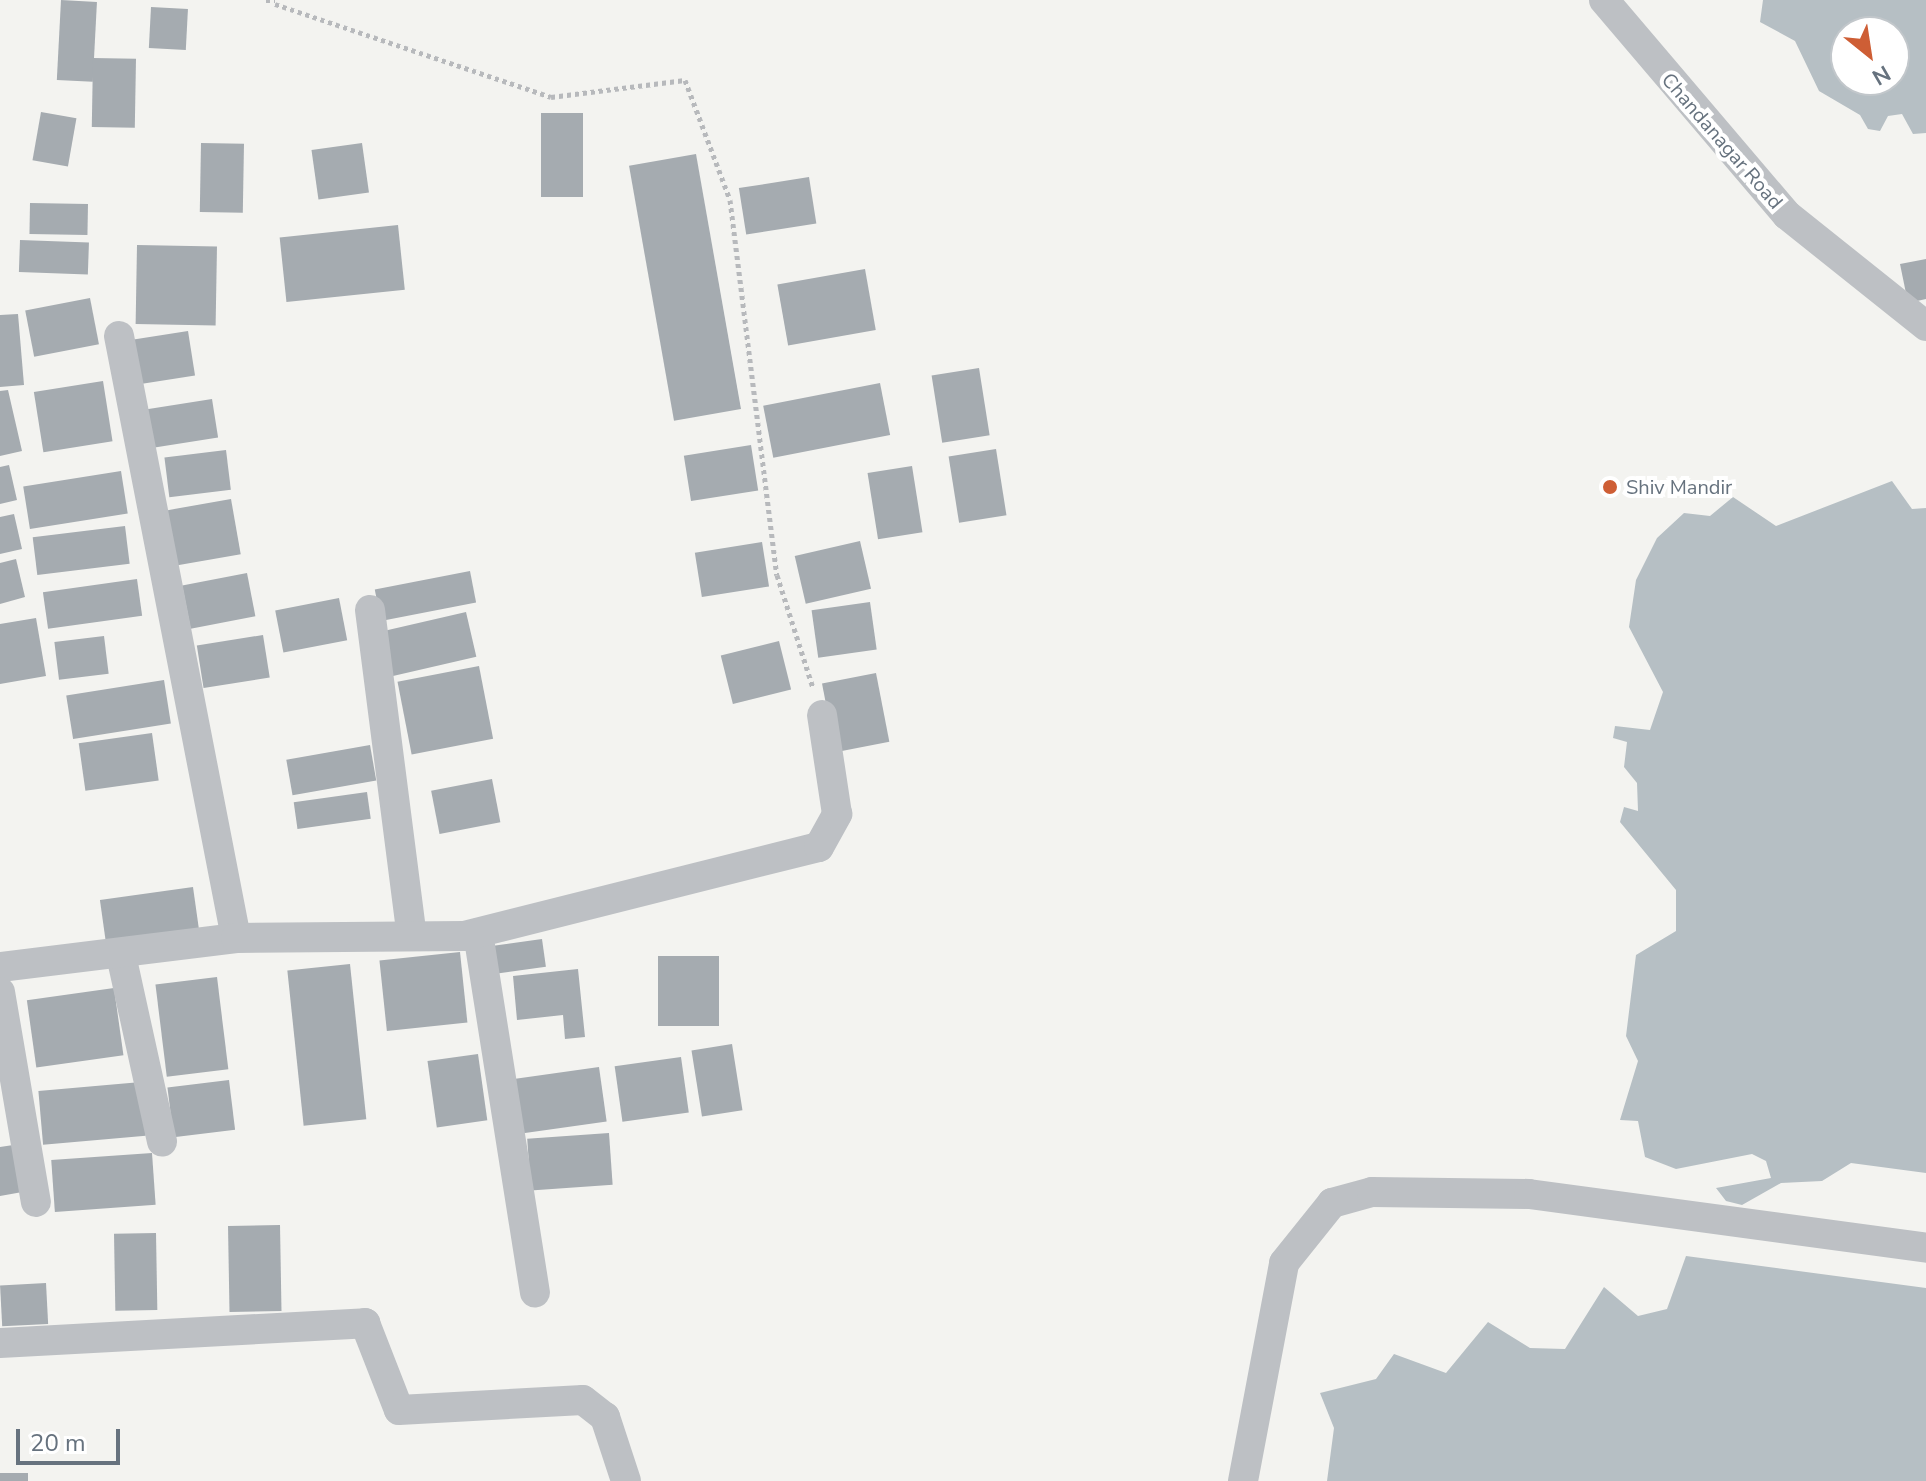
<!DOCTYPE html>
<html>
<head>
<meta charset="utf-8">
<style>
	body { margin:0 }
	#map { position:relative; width:1926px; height:1481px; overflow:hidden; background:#f3f3f0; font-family:"Nunito Sans",sans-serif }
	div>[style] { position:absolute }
	.water>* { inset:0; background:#b6bfc4 }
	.building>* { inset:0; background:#a5abb0; transform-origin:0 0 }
	.path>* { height:5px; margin-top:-2.5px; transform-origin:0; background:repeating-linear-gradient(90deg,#b7b9bc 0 4px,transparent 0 8px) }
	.minor>* { height:30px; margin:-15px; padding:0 15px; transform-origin:15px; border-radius:15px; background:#bdc0c4 }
	.dots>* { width:22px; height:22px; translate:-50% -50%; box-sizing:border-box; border:4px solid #fff; border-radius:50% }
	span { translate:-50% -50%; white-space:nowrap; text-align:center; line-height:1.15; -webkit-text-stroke:8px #fff; paint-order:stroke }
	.street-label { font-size:20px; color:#66727e }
	.poi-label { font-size:20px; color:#66727e }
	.left { translate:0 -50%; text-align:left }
	.north { position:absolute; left:1830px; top:16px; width:80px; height:80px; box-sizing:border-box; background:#fff; border:2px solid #c2c7cb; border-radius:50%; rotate:150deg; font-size:22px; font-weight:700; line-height:32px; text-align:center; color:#66727e }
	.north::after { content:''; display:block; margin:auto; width:28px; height:36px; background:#ce5e35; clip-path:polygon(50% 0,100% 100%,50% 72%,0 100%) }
	.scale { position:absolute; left:16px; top:1429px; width:104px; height:36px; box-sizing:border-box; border:4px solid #66727e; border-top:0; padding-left:10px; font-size:24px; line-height:28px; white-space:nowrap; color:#66727e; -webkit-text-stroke:6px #fff; paint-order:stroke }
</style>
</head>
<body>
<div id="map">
	<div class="water">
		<i style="clip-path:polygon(evenodd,1763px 0,1926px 0,1926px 133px,1913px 134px,1902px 114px,1888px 116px,1880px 131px,1868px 129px,1860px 115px,1819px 91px,1795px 41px,1760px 22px,1763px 0,1894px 32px,1894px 80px,1846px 80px,1846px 32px,1894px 32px)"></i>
		<i style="clip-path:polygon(1892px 481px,1912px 509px,1926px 508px,1926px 1173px,1851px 1163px,1822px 1181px,1781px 1183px,1742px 1205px,1726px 1201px,1716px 1188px,1771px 1178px,1766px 1161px,1752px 1154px,1676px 1169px,1645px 1157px,1638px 1121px,1620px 1120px,1638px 1061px,1626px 1036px,1636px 955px,1676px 931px,1676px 890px,1620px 822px,1624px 807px,1638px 811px,1637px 783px,1624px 767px,1627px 742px,1613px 738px,1615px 726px,1650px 730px,1663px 692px,1629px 627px,1636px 580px,1657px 538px,1684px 513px,1710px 516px,1733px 497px,1776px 526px)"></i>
		<i style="clip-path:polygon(1686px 1256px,1926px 1288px,1926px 1481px,1327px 1481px,1334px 1428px,1320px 1393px,1376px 1379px,1394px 1354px,1446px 1373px,1488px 1322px,1530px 1348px,1565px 1349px,1604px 1287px,1638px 1316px,1667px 1309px)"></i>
	</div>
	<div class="building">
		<i style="left:61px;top:0;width:36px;height:80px;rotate:3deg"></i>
		<i style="left:151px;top:7px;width:37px;height:41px;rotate:3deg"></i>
		<i style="left:93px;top:58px;width:43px;height:69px;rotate:1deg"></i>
		<i style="left:41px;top:112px;width:36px;height:49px;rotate:10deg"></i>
		<i style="left:541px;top:113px;width:42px;height:84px"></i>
		<i style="left:201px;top:143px;width:43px;height:69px;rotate:1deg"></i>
		<i style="left:362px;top:143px;width:50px;height:51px;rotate:82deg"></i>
		<i style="left:696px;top:154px;width:259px;height:68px;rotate:80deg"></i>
		<i style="left:809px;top:177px;width:47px;height:71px;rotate:81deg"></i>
		<i style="left:30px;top:203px;width:58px;height:31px;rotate:1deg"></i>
		<i style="left:398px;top:225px;width:65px;height:119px;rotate:84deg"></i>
		<i style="left:20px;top:240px;width:69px;height:32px;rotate:2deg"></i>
		<i style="left:137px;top:245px;width:80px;height:79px;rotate:1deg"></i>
		<i style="clip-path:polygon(1926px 259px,1926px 299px,1908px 303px,1900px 264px)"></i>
		<i style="left:865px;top:269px;width:62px;height:89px;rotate:80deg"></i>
		<i style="left:90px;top:298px;width:47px;height:66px;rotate:79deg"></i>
		<i style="clip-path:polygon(18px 314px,24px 385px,0 387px,0 315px)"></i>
		<i style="left:188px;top:331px;width:45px;height:55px;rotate:81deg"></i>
		<i style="left:979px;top:368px;width:68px;height:48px;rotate:81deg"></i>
		<i style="left:103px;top:381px;width:61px;height:70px;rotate:81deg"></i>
		<i style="left:880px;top:383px;width:53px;height:119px;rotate:79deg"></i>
		<i style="clip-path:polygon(8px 390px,22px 451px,0 456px,0 391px)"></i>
		<i style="left:212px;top:399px;width:39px;height:69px;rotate:81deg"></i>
		<i style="left:751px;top:445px;width:46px;height:68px;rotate:81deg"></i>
		<i style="left:996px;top:449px;width:67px;height:48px;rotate:81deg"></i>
		<i style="left:226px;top:450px;width:40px;height:62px;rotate:83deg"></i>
		<i style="clip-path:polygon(9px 465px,17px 500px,0 504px,0 467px)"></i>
		<i style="left:912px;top:466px;width:67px;height:45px;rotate:81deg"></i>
		<i style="left:121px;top:471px;width:43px;height:99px;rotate:81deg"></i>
		<i style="left:231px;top:499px;width:56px;height:67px;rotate:80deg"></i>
		<i style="clip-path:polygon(14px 514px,22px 549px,0 554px,0 517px)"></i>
		<i style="left:125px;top:526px;width:38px;height:93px;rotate:83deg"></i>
		<i style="left:860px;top:541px;width:49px;height:67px;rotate:77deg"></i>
		<i style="left:762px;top:542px;width:45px;height:68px;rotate:81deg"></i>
		<i style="clip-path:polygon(16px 559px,25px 597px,0 604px,0 563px)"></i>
		<i style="left:470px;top:571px;width:32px;height:97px;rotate:79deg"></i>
		<i style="left:247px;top:573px;width:44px;height:66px;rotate:79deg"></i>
		<i style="left:137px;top:579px;width:37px;height:95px;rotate:82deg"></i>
		<i style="left:339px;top:598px;width:43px;height:65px;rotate:79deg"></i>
		<i style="left:870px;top:602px;width:48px;height:59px;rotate:82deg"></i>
		<i style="left:466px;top:612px;width:46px;height:90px;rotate:77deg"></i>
		<i style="clip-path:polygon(36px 618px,46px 676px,0 684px,0 624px)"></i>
		<i style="left:263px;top:635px;width:43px;height:67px;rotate:81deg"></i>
		<i style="left:104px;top:636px;width:38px;height:50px;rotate:83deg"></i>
		<i style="left:779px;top:641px;width:50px;height:60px;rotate:76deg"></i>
		<i style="left:479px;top:666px;width:74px;height:83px;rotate:79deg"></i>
		<i style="left:876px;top:673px;width:70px;height:55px;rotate:79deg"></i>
		<i style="left:164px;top:680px;width:44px;height:99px;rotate:81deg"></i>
		<i style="left:152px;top:733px;width:48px;height:74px;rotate:82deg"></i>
		<i style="left:370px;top:745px;width:36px;height:85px;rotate:80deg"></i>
		<i style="left:492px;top:779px;width:44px;height:62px;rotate:79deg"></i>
		<i style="left:367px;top:792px;width:27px;height:74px;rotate:82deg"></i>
		<i style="left:193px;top:887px;width:49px;height:94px;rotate:82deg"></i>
		<i style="left:542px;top:939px;width:28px;height:49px;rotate:82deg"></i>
		<i style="left:460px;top:952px;width:71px;height:81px;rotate:84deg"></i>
		<i style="left:658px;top:956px;width:61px;height:70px"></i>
		<i style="left:350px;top:964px;width:156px;height:63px;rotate:84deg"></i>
		<i style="clip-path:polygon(578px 969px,585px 1037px,565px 1039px,563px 1015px,517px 1020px,513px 976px)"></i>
		<i style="left:217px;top:977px;width:93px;height:62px;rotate:83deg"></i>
		<i style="left:114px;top:988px;width:68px;height:88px;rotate:82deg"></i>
		<i style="left:732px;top:1044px;width:67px;height:41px;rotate:81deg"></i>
		<i style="left:478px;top:1054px;width:67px;height:51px;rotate:82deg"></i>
		<i style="left:681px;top:1057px;width:56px;height:67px;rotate:82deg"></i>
		<i style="left:599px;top:1067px;width:55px;height:86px;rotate:82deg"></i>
		<i style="left:229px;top:1080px;width:50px;height:62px;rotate:83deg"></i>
		<i style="left:141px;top:1082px;width:54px;height:103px;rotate:85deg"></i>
		<i style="left:609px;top:1133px;width:52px;height:82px;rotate:86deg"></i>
		<i style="clip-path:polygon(20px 1144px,28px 1191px,0 1196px,0 1147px)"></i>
		<i style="left:152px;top:1153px;width:52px;height:101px;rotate:86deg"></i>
		<i style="left:280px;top:1225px;width:86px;height:52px;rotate:89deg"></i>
		<i style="left:156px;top:1233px;width:77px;height:42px;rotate:89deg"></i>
		<i style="left:46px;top:1283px;width:41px;height:46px;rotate:87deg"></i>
		<i style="left:28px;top:1473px;width:8px;height:28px;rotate:90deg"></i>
	</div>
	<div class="path">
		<i style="left:266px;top:0;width:9px"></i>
		<i style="left:275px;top:4px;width:291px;rotate:18.6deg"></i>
		<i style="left:551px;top:97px;width:135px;rotate:-7.2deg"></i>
		<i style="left:685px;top:80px;width:128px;rotate:69.4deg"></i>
		<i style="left:730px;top:200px;width:378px;rotate:82.9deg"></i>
		<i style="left:777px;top:575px;width:119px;rotate:72.3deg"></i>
	</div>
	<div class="minor">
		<i style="left:1604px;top:0;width:282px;rotate:49.6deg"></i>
		<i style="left:1787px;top:215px;width:178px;rotate:38.6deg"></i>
		<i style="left:119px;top:336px;width:613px;rotate:79deg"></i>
		<i style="left:370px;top:610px;width:325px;rotate:82.7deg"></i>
		<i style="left:478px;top:933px;width:364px;rotate:81deg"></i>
		<i style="left:121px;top:955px;width:191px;rotate:77.6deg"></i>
		<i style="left:0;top:967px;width:238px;rotate:-7deg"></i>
		<i style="left:236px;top:938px;width:228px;rotate:-0.5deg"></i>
		<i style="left:464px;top:936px;width:366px;rotate:-14.1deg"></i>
		<i style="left:819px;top:847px;width:38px;rotate:-61deg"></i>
		<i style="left:837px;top:814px;width:100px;rotate:-98.6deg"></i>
		<i style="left:0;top:992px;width:213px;rotate:80.3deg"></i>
		<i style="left:0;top:1343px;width:366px;rotate:-3.1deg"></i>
		<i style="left:365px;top:1323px;width:93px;rotate:68.7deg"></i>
		<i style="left:399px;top:1410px;width:184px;rotate:-3.1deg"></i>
		<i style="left:583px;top:1400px;width:28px;rotate:38deg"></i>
		<i style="left:605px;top:1417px;width:67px;rotate:71.8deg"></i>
		<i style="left:1243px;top:1481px;width:222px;rotate:-79.3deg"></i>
		<i style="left:1284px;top:1263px;width:77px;rotate:-51.3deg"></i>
		<i style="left:1332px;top:1203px;width:41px;rotate:-15.4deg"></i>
		<i style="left:1372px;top:1192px;width:157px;rotate:0.7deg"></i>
		<i style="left:1529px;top:1194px;width:401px;rotate:7.7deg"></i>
	</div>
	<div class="dots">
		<i style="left:1610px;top:487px;background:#ce5e35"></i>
	</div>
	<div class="street-label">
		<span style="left:1722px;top:141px;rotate:49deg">Chandanagar Road</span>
	</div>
	<div class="poi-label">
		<span class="left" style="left:1626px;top:487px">Shiv Mandir</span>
	</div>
	<div class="north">N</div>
	<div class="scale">20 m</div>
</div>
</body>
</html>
